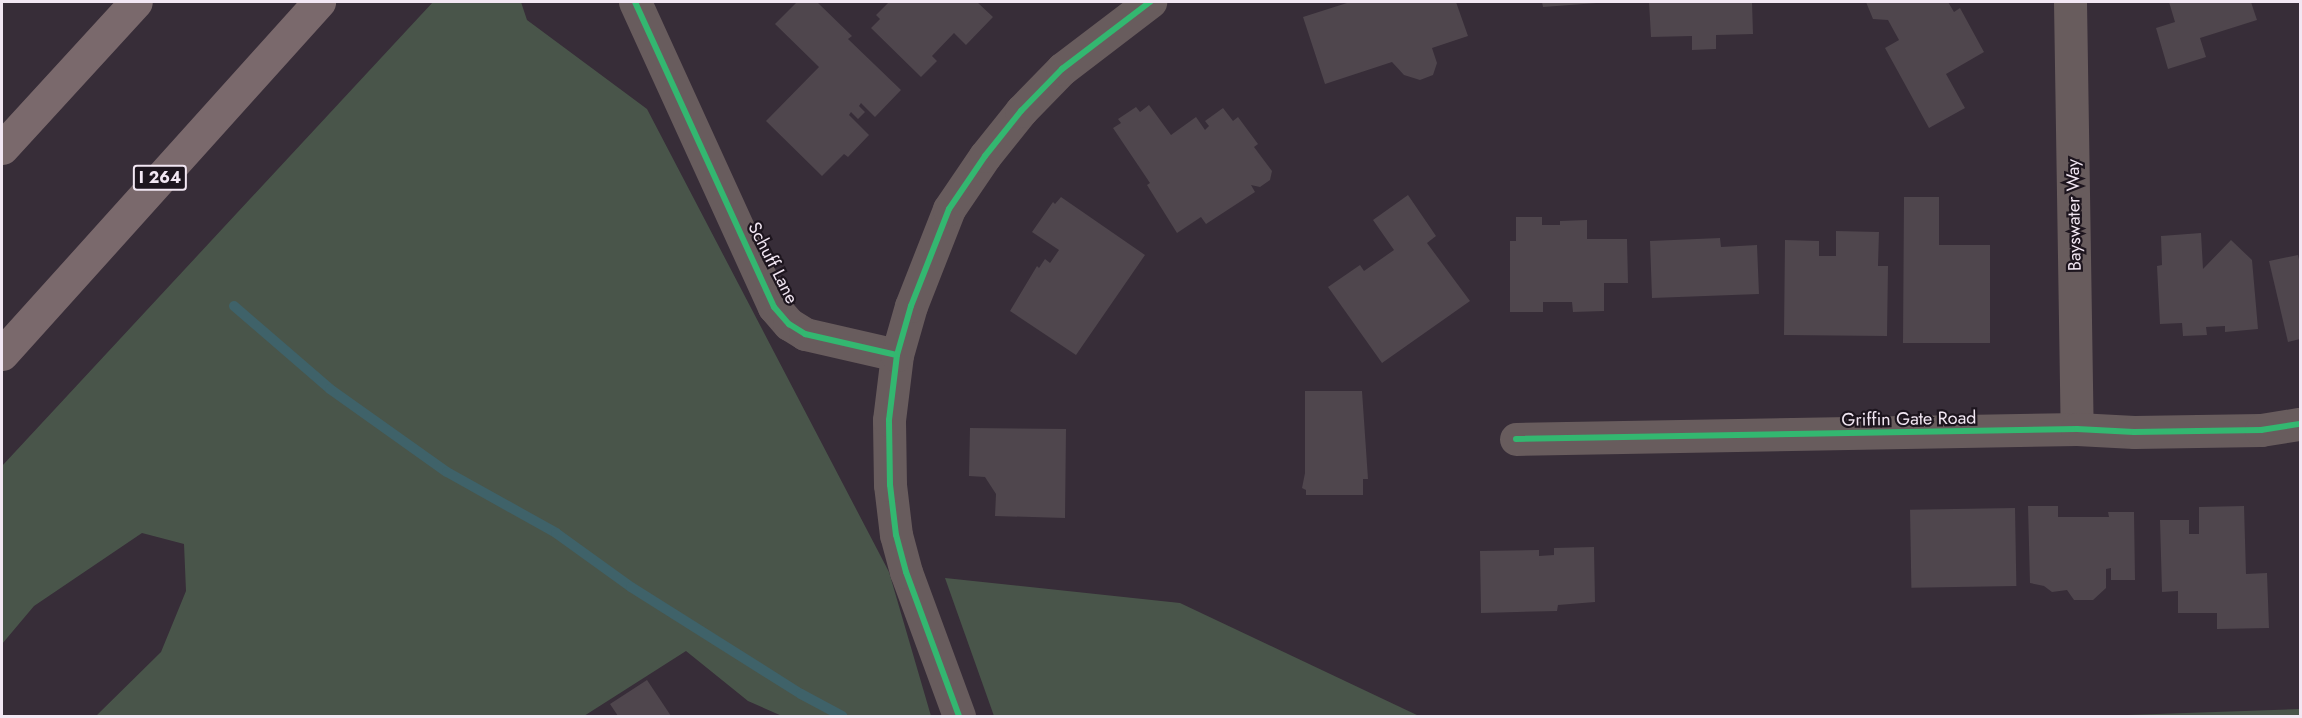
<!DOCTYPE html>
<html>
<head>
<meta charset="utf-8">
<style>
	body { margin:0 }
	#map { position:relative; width:2302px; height:718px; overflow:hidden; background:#372d38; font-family:Jost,sans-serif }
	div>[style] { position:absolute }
	.green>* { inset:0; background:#49554a }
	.stream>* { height:10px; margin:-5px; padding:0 5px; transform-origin:5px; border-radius:5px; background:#3f6269 }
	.building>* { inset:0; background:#4f464d; transform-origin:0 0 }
	.minor>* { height:33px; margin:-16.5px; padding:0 16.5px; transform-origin:16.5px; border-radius:16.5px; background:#685c5d }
	.motorway>* { height:33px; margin:-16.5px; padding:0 16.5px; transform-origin:16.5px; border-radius:16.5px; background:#7a696c }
	.cycleway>* { height:6px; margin:-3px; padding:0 3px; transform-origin:3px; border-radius:3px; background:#33b770 }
	span { translate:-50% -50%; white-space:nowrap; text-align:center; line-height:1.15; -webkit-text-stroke:4.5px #1d151e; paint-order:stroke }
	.shield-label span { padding:2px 4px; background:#1d151e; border:2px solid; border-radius:4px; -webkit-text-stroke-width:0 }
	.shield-label { font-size:16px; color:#f2e7f3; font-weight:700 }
	.street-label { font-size:18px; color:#f2e7f3 }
	.frame { position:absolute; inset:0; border:3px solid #f2e7f3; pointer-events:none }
</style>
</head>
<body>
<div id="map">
	<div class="green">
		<i style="clip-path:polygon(433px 2px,521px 2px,527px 20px,647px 109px,889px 572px,931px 716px,782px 716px,748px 701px,686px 651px,584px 716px,96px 716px,161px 652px,186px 591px,184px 544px,142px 533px,34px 606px,2px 644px,2px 466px)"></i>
		<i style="clip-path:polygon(945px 578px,1180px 603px,1419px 716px,994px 716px)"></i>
		<i style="clip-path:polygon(2300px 709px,2300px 716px,2098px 716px)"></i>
	</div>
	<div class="stream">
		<i style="left:234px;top:306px;width:127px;rotate:40.8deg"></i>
		<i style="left:330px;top:389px;width:143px;rotate:35.4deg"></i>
		<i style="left:447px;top:472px;width:125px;rotate:29.2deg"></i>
		<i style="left:556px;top:533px;width:92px;rotate:35.8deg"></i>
		<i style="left:631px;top:587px;width:201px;rotate:32.2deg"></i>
		<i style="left:801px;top:694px;width:47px;rotate:28.2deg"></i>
	</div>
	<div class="building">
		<i style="clip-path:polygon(797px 2px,817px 2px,852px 36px,848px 39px,901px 90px,875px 117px,861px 103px,859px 106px,865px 112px,858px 119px,851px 112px,849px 115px,869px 135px,848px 157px,844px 154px,822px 176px,766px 121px,819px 67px,775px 24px)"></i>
		<i style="clip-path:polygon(889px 2px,977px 2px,993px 17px,966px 45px,954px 33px,932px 56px,937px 61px,921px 77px,871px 28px,880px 19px,876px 15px)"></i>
		<i style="clip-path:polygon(1350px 2px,1456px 2px,1468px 36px,1432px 48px,1437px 63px,1433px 75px,1420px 80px,1404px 75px,1392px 62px,1325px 84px,1303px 17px)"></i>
		<i style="clip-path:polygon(1542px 2px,1596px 2px,1597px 3px,1543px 7px)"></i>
		<i style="clip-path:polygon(1649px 2px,1752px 2px,1753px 34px,1716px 35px,1716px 49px,1692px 50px,1692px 36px,1651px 37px)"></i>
		<i style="clip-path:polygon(1866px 2px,1948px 2px,1954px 12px,1960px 8px,1984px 52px,1946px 74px,1965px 108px,1929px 128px,1885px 48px,1899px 40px,1888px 20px,1873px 19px)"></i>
		<i style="clip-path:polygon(2169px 2px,2251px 2px,2257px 20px,2200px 38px,2206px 57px,2168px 69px,2156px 28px,2175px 22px)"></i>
		<i style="clip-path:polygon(1149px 105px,1171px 135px,1196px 117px,1205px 130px,1209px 126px,1205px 121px,1223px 108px,1233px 121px,1238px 117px,1258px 144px,1254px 147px,1272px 171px,1270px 180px,1260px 187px,1251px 185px,1255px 192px,1206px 224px,1201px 217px,1177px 233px,1147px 185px,1150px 183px,1113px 128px,1121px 123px,1118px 119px,1136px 107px,1140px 112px)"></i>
		<i style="clip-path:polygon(1408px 195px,1436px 236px,1427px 243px,1470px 301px,1382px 363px,1328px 287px,1360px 265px,1364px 271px,1394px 250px,1373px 220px)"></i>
		<i style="clip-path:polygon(1061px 197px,1145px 255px,1076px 355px,1010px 311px,1037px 266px,1039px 268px,1045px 259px,1050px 263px,1059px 250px,1032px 232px,1053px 202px,1055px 204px)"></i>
		<i style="clip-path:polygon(1904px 197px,1939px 197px,1939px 245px,1990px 245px,1990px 343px,1903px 343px)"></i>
		<i style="clip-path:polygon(1516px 217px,1542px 217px,1542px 225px,1560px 225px,1560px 221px,1587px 220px,1587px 239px,1627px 239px,1628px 283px,1604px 283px,1604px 311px,1573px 312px,1572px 302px,1543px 302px,1543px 312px,1510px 312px,1510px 241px,1516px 241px)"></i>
		<i style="clip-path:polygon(1836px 231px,1879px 232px,1878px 266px,1888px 266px,1887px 336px,1784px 335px,1785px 240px,1819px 241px,1819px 256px,1836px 256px)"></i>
		<i style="clip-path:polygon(2201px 233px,2203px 269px,2231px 240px,2252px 260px,2258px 329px,2225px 332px,2225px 326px,2206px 327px,2207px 335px,2183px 336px,2182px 323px,2160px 324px,2157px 266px,2162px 265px,2161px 236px)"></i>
		<i style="clip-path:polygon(1720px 238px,1721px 247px,1757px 245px,1759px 294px,1652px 298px,1650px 241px)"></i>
		<i style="clip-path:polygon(2298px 255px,2300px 264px,2300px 339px,2288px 342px,2269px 261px)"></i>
		<i style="clip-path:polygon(1305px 391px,1362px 391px,1368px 479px,1363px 479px,1363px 495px,1306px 495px,1306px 490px,1302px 488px,1305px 473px)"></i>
		<i style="clip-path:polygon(970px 428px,1066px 429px,1065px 518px,995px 516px,996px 494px,985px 477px,969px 476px)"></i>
		<i style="clip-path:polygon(2028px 506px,2058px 506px,2058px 517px,2109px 517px,2108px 512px,2134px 512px,2135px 580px,2111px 580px,2111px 568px,2106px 569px,2106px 588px,2093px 600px,2074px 600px,2067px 590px,2052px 592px,2044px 586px,2030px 583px)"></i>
		<i style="clip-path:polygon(2244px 506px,2246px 574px,2267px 573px,2269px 628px,2217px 629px,2217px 613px,2178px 613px,2178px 591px,2162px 592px,2160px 520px,2189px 520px,2189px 534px,2199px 534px,2199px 507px)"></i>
		<i style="left:2015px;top:508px;width:78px;height:105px;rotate:89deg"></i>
		<i style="clip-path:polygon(1594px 547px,1595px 602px,1558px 605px,1557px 611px,1481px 613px,1480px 551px,1539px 550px,1539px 556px,1554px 555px,1554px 548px)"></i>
		<i style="clip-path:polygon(647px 680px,671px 716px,618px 716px,610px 704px)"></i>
	</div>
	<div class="minor">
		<i style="left:635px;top:2px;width:335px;rotate:65.5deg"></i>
		<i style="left:774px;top:307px;width:23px;rotate:49deg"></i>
		<i style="left:789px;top:324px;width:19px;rotate:32deg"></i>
		<i style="left:805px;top:334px;width:94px;rotate:12.9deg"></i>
		<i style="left:2070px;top:2px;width:427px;rotate:89.1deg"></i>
		<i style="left:1516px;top:439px;width:561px;rotate:-1.02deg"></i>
		<i style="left:2077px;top:429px;width:57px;rotate:3deg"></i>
		<i style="left:2134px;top:432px;width:127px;rotate:-0.9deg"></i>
		<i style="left:2261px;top:430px;width:39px;rotate:-9deg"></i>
		<i style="left:959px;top:716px;width:153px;rotate:-110.2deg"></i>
		<i style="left:906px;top:572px;width:38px;rotate:-105deg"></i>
		<i style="left:896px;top:535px;width:50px;rotate:-96.8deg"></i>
		<i style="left:890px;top:485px;width:65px;rotate:-90.9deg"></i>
		<i style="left:889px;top:420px;width:65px;rotate:-83deg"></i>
		<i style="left:897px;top:355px;width:51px;rotate:-74.1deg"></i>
		<i style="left:911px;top:306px;width:104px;rotate:-68.6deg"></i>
		<i style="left:949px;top:209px;width:64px;rotate:-55.8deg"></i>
		<i style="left:985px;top:156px;width:58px;rotate:-51.3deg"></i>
		<i style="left:1021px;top:111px;width:59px;rotate:-45.7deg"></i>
		<i style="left:1062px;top:69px;width:111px;rotate:-37.3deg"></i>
	</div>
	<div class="motorway">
		<i style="left:2px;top:148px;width:198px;rotate:-47.5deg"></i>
		<i style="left:2px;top:354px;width:474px;rotate:-48deg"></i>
	</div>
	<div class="cycleway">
		<i style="left:635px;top:2px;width:335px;rotate:65.5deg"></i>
		<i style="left:774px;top:307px;width:23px;rotate:49deg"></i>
		<i style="left:789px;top:324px;width:19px;rotate:32deg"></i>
		<i style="left:805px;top:334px;width:94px;rotate:12.9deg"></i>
		<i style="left:1516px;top:439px;width:561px;rotate:-1.02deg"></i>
		<i style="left:2077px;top:429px;width:57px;rotate:3deg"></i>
		<i style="left:2134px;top:432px;width:127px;rotate:-0.9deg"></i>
		<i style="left:2261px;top:430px;width:39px;rotate:-9deg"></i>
		<i style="left:959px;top:716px;width:153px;rotate:-110.2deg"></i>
		<i style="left:906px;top:572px;width:38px;rotate:-105deg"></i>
		<i style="left:896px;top:535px;width:50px;rotate:-96.8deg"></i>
		<i style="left:890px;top:485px;width:65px;rotate:-90.9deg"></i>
		<i style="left:889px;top:420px;width:65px;rotate:-83deg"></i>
		<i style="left:897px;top:355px;width:51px;rotate:-74.1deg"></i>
		<i style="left:911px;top:306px;width:104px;rotate:-68.6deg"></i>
		<i style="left:949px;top:209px;width:64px;rotate:-55.8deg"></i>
		<i style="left:985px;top:156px;width:58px;rotate:-51.3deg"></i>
		<i style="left:1021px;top:111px;width:59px;rotate:-45.7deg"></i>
		<i style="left:1062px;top:69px;width:111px;rotate:-37.3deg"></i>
	</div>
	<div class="shield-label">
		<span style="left:160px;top:178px">I 264</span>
	</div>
	<div class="street-label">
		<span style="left:2074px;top:215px;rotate:-91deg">Bayswater Way</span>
		<span style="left:773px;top:263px;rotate:63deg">Schuff Lane</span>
		<span style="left:1909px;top:419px;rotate:-1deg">Griffin Gate Road</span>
	</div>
	<div class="frame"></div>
</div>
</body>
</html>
